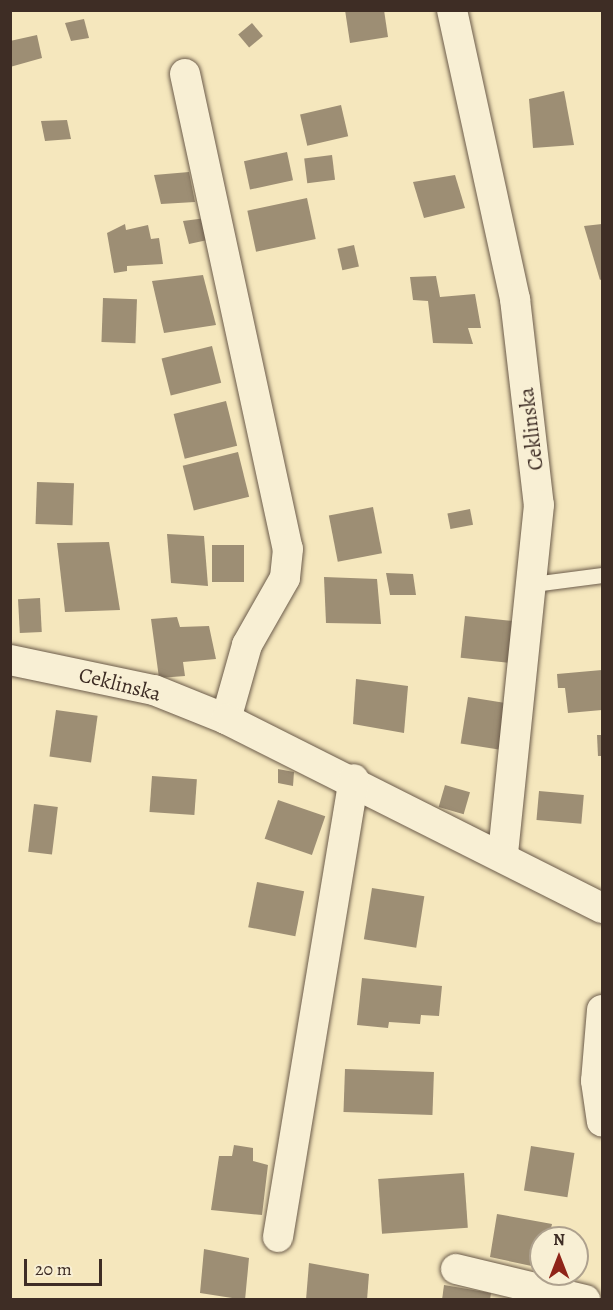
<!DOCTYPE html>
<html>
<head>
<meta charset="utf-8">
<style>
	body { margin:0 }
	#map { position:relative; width:613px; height:1310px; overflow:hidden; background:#f5e7bd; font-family:Alegreya,serif }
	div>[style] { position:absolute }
	.building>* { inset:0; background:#9d8e74; transform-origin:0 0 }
	.roads { filter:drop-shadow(0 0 2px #6c5c4b) drop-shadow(0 0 2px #6c5c4b) }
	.lane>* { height:15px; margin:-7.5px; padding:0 7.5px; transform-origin:7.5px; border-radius:7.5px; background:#f8efd4 }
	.street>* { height:30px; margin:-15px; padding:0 15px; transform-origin:15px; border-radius:15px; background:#f8efd4 }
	span { translate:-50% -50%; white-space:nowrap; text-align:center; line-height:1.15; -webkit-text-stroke:4.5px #f8efd4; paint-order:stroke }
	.street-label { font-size:21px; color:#3e2d25 }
	.frame { position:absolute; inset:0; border:12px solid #3e2d25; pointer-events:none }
	.north { position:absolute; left:529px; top:1226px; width:60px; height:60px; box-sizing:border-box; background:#f8efd4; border:2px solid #aea18e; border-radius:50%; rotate:0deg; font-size:16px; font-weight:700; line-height:24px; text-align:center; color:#3e2d25 }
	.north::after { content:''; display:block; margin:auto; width:21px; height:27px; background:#8f2418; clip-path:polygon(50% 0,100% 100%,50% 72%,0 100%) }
	.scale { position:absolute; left:24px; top:1259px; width:78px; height:27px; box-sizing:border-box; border:3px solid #3e2d25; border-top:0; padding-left:8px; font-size:18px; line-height:21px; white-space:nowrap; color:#3e2d25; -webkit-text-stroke:4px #f8efd4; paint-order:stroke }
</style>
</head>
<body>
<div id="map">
	<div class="building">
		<i style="clip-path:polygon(345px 10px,384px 10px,388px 37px,350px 43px)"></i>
		<i style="clip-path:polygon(84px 19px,89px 38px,71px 41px,65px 23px)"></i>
		<i style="left:252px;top:23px;width:17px;height:18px;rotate:50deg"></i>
		<i style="clip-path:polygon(37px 35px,42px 58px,10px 67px,10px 41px)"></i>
		<i style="clip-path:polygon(564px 91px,574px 145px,533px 148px,529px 99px)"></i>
		<i style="left:341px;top:105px;width:32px;height:42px;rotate:77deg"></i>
		<i style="clip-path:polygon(67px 120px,71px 139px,45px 141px,41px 121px)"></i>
		<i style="left:287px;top:152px;width:29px;height:44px;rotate:78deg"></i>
		<i style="left:332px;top:155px;width:25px;height:28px;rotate:83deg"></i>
		<i style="clip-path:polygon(189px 172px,195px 202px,161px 204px,154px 175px)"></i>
		<i style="clip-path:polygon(455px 175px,465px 208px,424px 218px,413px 182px)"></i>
		<i style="left:307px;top:198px;width:42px;height:61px;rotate:78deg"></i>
		<i style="clip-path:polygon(206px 218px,212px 239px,189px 244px,183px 221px)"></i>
		<i style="clip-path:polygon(125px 224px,126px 230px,148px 225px,151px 239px,159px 238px,163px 264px,127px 266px,127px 271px,114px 273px,107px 233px)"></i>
		<i style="clip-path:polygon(602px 224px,602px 279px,600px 280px,584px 226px)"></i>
		<i style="left:354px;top:245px;width:22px;height:17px;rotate:77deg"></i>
		<i style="clip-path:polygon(203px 275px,216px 325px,164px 333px,152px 281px)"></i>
		<i style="clip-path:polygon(436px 276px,440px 297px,475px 294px,481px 328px,468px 328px,473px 344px,433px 343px,428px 301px,413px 300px,410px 277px)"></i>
		<i style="left:103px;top:298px;width:34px;height:44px;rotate:2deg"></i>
		<i style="left:212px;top:346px;width:38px;height:52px;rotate:76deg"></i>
		<i style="left:226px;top:401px;width:46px;height:54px;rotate:76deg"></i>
		<i style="left:238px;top:452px;width:46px;height:57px;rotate:76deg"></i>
		<i style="left:37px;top:482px;width:37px;height:42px;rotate:2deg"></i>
		<i style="left:373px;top:507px;width:47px;height:45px;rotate:79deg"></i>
		<i style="left:470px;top:509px;width:16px;height:23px;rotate:79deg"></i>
		<i style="clip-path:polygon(167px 534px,204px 536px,208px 586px,171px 583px)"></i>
		<i style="clip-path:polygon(109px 542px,120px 610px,65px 612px,57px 543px)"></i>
		<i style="left:212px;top:545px;width:32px;height:37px"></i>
		<i style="clip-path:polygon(386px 573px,413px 574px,416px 595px,390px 595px)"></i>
		<i style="clip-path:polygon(324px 577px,377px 579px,381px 624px,326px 623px)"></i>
		<i style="left:40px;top:598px;width:34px;height:22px;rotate:87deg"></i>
		<i style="left:465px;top:616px;width:48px;height:42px;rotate:6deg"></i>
		<i style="clip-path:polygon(177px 617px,180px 627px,209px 626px,216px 659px,183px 662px,185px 676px,159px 678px,151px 619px)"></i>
		<i style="clip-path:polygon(602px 670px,602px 710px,568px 713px,565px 688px,558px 688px,557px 674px)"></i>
		<i style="clip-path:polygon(356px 679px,408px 686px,404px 733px,353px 724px)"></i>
		<i style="left:468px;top:697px;width:45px;height:47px;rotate:9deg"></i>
		<i style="left:56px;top:710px;width:42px;height:47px;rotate:8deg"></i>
		<i style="clip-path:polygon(597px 735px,602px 735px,602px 756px,598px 756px)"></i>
		<i style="clip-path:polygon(278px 769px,294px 772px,293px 786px,278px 783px)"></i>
		<i style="left:152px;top:776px;width:45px;height:36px;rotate:4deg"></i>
		<i style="left:445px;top:785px;width:26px;height:23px;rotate:16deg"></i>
		<i style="left:539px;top:791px;width:45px;height:29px;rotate:5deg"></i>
		<i style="left:278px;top:800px;width:50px;height:41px;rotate:19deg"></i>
		<i style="left:34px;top:804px;width:24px;height:48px;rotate:7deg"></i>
		<i style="left:257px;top:882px;width:48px;height:46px;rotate:11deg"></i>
		<i style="left:372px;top:888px;width:53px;height:52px;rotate:9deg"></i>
		<i style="clip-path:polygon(362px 978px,442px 986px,439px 1016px,421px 1015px,420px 1024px,389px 1022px,388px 1028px,357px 1025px)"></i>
		<i style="left:345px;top:1069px;width:89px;height:43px;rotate:2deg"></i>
		<i style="clip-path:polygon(234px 1145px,253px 1148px,253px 1161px,268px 1165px,262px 1215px,211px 1210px,219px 1156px,232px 1156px)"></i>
		<i style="left:531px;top:1146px;width:44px;height:45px;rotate:9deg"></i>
		<i style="left:464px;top:1173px;width:55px;height:86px;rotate:86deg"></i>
		<i style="clip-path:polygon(497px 1214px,552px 1224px,549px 1238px,541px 1238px,541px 1268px,490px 1257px)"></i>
		<i style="clip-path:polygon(204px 1249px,249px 1258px,245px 1300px,200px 1293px)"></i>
		<i style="clip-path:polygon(309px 1263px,369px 1274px,367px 1300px,306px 1300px)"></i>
		<i style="clip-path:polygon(444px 1285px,491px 1293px,490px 1300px,442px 1300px)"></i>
	</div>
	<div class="roads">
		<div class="lane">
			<i style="left:533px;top:584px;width:70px;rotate:-7.4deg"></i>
		</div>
		<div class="street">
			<i style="left:452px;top:10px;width:296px;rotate:77.7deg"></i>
			<i style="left:515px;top:299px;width:207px;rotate:83.4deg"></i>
			<i style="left:539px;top:505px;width:351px;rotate:95.9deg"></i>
			<i style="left:185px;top:74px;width:486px;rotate:77.8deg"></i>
			<i style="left:288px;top:549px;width:29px;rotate:96deg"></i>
			<i style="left:285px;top:578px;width:77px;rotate:119.6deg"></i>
			<i style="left:247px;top:645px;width:77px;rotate:105.8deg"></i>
			<i style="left:10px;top:660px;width:147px;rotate:11.8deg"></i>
			<i style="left:154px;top:690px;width:78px;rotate:21.9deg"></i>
			<i style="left:226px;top:719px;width:421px;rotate:26.7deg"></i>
			<i style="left:602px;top:1010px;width:71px;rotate:94.8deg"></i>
			<i style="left:596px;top:1081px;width:41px;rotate:81.7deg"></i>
			<i style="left:278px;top:1237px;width:464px;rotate:-80.6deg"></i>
			<i style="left:456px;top:1269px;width:133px;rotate:13.5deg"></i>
		</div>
	</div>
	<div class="street-label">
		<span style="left:531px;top:429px;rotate:-97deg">Ceklinska</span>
		<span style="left:120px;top:684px;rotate:14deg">Ceklinska</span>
	</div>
	<div class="frame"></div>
	<div class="north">N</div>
	<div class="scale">20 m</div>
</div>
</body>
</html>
